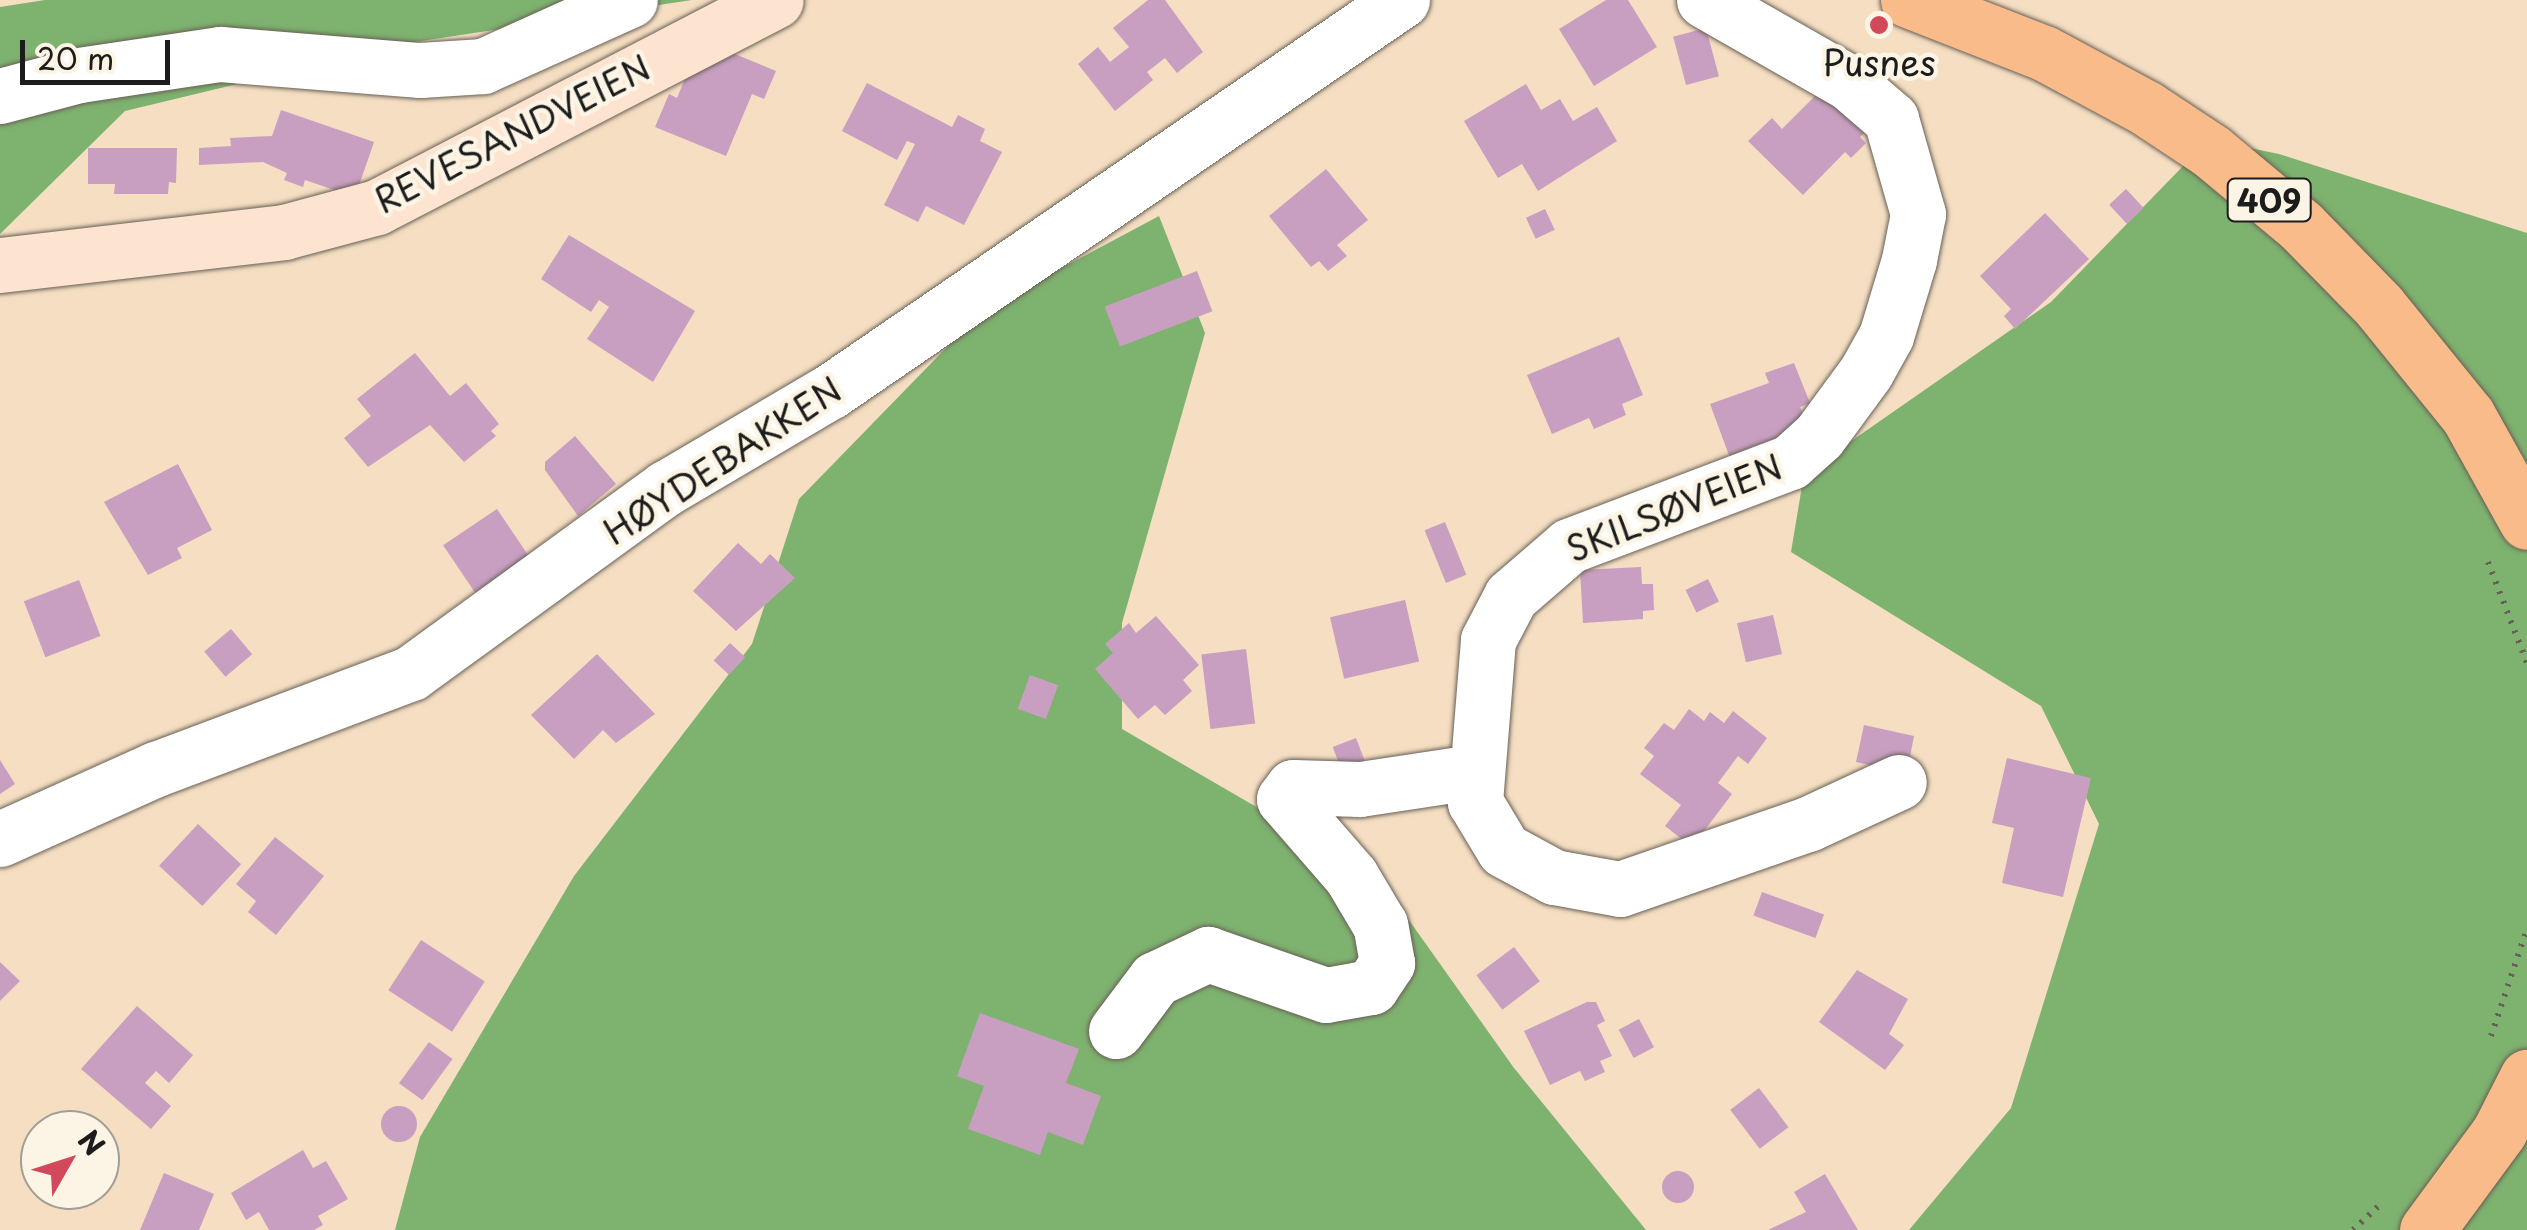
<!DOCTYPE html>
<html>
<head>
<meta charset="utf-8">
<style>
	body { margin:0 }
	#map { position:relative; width:2527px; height:1230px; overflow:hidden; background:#f5dec2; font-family:"Playpen Sans",sans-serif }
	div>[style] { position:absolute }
	.forest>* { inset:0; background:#7eb26f }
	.building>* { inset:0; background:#c89fc1; transform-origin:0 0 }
	.round { border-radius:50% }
	.path>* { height:6px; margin-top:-3px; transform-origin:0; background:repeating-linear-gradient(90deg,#686056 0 2.5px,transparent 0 10.5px) }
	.roads { filter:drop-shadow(0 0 2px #686056) drop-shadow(0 0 2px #686056) }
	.street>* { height:55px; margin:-27.5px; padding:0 27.5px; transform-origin:27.5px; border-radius:27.5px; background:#fff }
	.secondary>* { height:55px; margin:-27.5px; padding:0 27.5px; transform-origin:27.5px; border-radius:27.5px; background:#fde4d1 }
	.primary>* { height:55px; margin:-27.5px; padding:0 27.5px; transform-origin:27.5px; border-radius:27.5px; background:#fabb8b }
	.dots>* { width:28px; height:28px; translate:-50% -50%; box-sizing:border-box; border:5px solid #fcf5e5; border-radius:50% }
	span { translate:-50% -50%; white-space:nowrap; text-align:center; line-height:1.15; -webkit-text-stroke:9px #fcf5e5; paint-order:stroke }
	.shield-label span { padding:2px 8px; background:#fcf5e5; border:2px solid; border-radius:8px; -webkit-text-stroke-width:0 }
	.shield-label { font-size:32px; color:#1c1c1c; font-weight:700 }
	.poi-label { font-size:35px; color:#1c1c1c }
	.street-label { font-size:35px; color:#1c1c1c }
	.north { position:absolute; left:20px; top:1110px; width:100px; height:100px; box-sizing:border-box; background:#fcf5e5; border:2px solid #a29e95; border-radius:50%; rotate:51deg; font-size:28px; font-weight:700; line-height:40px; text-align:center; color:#1c1c1c }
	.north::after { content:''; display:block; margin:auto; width:35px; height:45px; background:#d1495b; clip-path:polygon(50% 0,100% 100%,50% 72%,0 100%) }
	.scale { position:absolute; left:20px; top:40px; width:150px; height:45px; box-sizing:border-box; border:5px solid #1c1c1c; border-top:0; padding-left:12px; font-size:30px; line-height:35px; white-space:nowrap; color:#1c1c1c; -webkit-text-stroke:8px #fcf5e5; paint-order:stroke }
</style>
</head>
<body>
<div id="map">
	<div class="forest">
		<i style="clip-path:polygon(45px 0,692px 0,408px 43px,125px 111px,0 234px,0 7px)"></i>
		<i style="clip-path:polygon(2128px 123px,2279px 154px,2527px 233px,2527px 1230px,1909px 1230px,2011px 1108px,2099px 824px,2041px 706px,1791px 552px,1804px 474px,2051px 302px,2187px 162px)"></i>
		<i style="clip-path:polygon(1159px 216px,1205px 333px,1122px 623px,1122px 729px,1379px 878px,1514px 1068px,1646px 1230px,395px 1230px,420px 1137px,574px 876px,752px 644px,799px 499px,983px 310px)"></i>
	</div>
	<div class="building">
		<i style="clip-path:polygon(1148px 0,1165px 0,1203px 52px,1177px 73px,1165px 58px,1147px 72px,1153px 80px,1115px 111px,1078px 64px,1098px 47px,1110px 62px,1129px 47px,1113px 28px)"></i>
		<i style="clip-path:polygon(1606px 0,1628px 0,1657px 47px,1594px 86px,1559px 29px)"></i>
		<i style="left:1706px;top:28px;width:50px;height:34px;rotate:75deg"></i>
		<i style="clip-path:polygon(701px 40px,776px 71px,764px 99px,752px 94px,726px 156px,655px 127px,669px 94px,677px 98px)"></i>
		<i style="clip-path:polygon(867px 83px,952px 127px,958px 115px,985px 129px,980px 141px,1002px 152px,964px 225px,926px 206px,918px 222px,884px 205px,915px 144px,907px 141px,897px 160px,842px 131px)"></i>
		<i style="clip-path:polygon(1526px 84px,1541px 110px,1560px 99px,1573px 121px,1597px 107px,1617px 141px,1538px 191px,1522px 164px,1498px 178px,1464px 121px)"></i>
		<i style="clip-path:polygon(1822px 89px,1866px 132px,1860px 137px,1866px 143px,1851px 158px,1845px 152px,1803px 195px,1748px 141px,1772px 118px,1782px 129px)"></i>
		<i style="clip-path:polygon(281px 110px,374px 142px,355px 197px,305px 180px,303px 187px,284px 180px,287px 173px,263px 162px,199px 165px,199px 148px,231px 146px,230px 138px,272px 136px)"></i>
		<i style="clip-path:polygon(88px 148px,177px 148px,176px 183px,169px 182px,168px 194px,114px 194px,115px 184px,88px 184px)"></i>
		<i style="clip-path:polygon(1326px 169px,1368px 220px,1337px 245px,1347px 256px,1328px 271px,1319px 261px,1311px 267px,1269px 216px)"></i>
		<i style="left:2126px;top:189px;width:26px;height:23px;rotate:47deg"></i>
		<i style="left:1545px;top:209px;width:23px;height:21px;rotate:65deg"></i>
		<i style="clip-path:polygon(2045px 213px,2089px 259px,2015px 329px,2004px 316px,2011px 309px,1980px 276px)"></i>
		<i style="clip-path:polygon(569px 235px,695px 311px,653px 382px,587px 339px,609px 307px,599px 300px,591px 312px,541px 279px)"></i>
		<i style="left:1197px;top:271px;width:43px;height:99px;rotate:69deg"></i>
		<i style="clip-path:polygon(1619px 337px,1643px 395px,1622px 404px,1626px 415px,1594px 429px,1589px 418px,1552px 434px,1527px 375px)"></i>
		<i style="clip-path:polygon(415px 353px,450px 396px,466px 383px,499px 424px,491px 431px,496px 436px,464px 462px,430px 425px,368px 467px,344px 438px,371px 416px,357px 399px)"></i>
		<i style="clip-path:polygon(1794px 363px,1810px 403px,1800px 407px,1806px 424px,1792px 435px,1730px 458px,1710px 404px,1769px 383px,1765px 373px)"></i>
		<i style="clip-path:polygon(575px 436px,616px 484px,578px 516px,545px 470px,545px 462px)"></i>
		<i style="clip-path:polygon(178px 464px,212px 530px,177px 548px,182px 558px,148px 575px,104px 502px)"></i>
		<i style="left:497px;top:509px;width:57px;height:65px;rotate:56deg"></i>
		<i style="left:1445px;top:522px;width:57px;height:22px;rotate:68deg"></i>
		<i style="clip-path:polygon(738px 543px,761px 564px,770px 554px,795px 578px,736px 631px,693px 591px)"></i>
		<i style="clip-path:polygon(1641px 567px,1642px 584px,1653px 584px,1654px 610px,1643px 611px,1643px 619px,1583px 623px,1580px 570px)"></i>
		<i style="left:1708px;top:579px;width:25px;height:25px;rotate:64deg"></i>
		<i style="left:79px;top:580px;width:60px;height:59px;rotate:69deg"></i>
		<i style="left:1405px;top:600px;width:63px;height:77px;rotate:77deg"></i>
		<i style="left:1773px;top:615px;width:40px;height:37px;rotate:77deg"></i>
		<i style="clip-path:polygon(1156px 616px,1199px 665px,1183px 680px,1192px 691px,1165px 715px,1155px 705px,1138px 719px,1095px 669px,1113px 653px,1105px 644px,1129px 623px,1136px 633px)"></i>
		<i style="left:231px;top:629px;width:33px;height:35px;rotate:50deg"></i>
		<i style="left:730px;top:643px;width:21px;height:24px;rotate:43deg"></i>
		<i style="left:1246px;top:649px;width:75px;height:45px;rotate:83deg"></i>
		<i style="clip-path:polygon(597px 654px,655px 714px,616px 743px,603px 730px,574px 759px,531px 715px)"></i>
		<i style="left:1030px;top:675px;width:30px;height:36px;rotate:20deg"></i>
		<i style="clip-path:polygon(1689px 709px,1704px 721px,1710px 712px,1724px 723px,1733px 711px,1767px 738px,1748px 764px,1738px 756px,1718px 783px,1732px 794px,1692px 847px,1665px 826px,1681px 805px,1640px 774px,1654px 756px,1644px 748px,1664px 723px,1674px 730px)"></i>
		<i style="clip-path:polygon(1864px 725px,1914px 736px,1909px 762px,1896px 771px,1856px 762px)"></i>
		<i style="left:1356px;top:738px;width:30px;height:25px;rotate:69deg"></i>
		<i style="clip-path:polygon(2007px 758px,2091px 778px,2063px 897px,2002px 883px,2014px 828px,1992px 823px)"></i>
		<i style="clip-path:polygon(0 760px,15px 784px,0 794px)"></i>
		<i style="left:198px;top:824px;width:59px;height:57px;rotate:43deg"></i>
		<i style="clip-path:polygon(275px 837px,324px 876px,276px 935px,248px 912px,256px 901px,236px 884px)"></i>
		<i style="left:1762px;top:892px;width:66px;height:25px;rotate:20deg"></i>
		<i style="left:421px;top:940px;width:76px;height:60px;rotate:33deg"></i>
		<i style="left:1514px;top:947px;width:43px;height:47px;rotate:53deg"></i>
		<i style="clip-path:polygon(0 962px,20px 981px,0 1001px)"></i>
		<i style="clip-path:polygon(1857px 970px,1908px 999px,1889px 1034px,1904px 1045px,1885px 1070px,1819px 1022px)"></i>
		<i style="clip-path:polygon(1587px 1002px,1596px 1002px,1605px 1021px,1597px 1025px,1612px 1056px,1600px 1061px,1605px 1072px,1585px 1081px,1580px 1071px,1550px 1085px,1524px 1031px)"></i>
		<i style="clip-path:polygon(137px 1006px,193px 1055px,169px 1083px,156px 1071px,145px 1083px,171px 1106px,151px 1129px,81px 1069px)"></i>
		<i style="clip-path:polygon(980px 1013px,1079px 1049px,1066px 1083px,1101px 1096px,1083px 1145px,1048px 1132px,1040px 1155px,968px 1129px,984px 1086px,957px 1076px)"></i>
		<i style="left:1639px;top:1019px;width:32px;height:23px;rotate:62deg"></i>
		<i style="left:429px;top:1042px;width:29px;height:51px;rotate:36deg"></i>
		<i style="left:1759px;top:1088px;width:49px;height:36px;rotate:53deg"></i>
		<i class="round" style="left:381px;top:1106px;width:36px;height:36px"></i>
		<i style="clip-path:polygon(303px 1150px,313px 1168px,326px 1161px,348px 1199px,318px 1216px,323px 1225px,314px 1230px,269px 1230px,259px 1212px,246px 1220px,231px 1193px)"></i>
		<i class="round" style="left:1662px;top:1171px;width:32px;height:32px"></i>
		<i style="clip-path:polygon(164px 1173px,214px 1194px,199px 1230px,140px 1230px)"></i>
		<i style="clip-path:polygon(1825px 1174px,1858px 1230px,1768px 1230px,1806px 1212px,1794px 1192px)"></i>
	</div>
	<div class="path">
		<i style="left:2488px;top:562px;width:108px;rotate:68.9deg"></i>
		<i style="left:2491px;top:1036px;width:113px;rotate:-71.4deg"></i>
		<i style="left:2353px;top:1230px;width:34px;rotate:-43deg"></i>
	</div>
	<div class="roads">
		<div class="street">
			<i style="left:1704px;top:0;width:166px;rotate:29.7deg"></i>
			<i style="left:1848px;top:82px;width:57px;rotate:40.7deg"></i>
			<i style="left:1891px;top:119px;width:99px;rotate:74.1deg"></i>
			<i style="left:1918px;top:214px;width:47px;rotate:101.1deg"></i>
			<i style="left:1909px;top:260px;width:79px;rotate:106.8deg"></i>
			<i style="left:1886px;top:336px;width:41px;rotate:119.1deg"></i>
			<i style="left:1866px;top:372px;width:79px;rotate:126.3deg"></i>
			<i style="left:1819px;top:436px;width:39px;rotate:138deg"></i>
			<i style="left:1790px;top:462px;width:236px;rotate:159.2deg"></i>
			<i style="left:1569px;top:546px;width:77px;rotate:139.2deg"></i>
			<i style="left:1511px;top:596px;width:50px;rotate:117.6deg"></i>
			<i style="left:1488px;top:640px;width:163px;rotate:94.6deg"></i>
			<i style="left:1475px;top:802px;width:56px;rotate:58.9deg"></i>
			<i style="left:1504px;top:850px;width:57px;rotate:28.4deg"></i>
			<i style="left:1554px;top:877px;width:67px;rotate:10.3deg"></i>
			<i style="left:1620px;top:889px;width:199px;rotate:-19.1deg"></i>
			<i style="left:1808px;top:824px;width:100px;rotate:-24.8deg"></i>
			<i style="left:0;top:96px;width:82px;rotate:-14.9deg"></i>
			<i style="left:79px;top:75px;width:143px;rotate:-8.5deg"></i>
			<i style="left:220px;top:54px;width:201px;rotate:4.6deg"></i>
			<i style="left:420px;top:70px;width:63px;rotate:-3.6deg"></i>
			<i style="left:483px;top:66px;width:161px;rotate:-24.2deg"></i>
			<i style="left:0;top:839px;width:171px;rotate:-24.2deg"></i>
			<i style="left:156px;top:769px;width:272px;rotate:-20.6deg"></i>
			<i style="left:411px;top:673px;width:315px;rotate:-36deg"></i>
			<i style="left:666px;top:488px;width:191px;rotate:-30.5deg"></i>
			<i style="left:831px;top:391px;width:692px;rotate:-34.4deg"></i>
			<i style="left:1116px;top:1031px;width:65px;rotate:-53.1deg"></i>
			<i style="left:1155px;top:979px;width:59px;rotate:-25.3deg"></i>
			<i style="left:1208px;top:954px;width:125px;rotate:19.2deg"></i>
			<i style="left:1326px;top:995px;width:46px;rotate:-10.1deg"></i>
			<i style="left:1371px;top:987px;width:29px;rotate:-56deg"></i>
			<i style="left:1387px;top:963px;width:39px;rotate:-100deg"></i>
			<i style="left:1380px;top:925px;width:57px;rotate:-120.6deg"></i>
			<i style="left:1351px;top:876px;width:102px;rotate:-131deg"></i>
			<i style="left:1284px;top:799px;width:15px;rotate:-53deg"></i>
			<i style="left:1293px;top:787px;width:67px;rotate:1.7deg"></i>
			<i style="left:1360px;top:789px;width:114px;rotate:-8.6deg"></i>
		</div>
		<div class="secondary">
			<i style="left:0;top:265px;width:286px;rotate:-6.6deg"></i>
			<i style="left:284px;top:232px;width:96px;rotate:-15deg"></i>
			<i style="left:377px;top:207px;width:449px;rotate:-27.4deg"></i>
		</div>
		<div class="primary">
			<i style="left:1908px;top:0;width:146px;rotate:21.3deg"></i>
			<i style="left:2044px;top:53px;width:116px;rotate:28.3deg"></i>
			<i style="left:2146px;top:108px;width:78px;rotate:33.5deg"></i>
			<i style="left:2211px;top:151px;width:117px;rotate:39.8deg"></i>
			<i style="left:2301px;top:226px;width:112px;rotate:45.7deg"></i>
			<i style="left:2379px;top:306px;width:141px;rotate:51deg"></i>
			<i style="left:2468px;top:416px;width:121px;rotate:60.9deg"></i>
			<i style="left:2427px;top:1230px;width:122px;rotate:-53.7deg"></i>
			<i style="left:2499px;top:1132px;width:62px;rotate:-63deg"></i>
		</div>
	</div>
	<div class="dots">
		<i style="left:1879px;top:25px;background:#d1495b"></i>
	</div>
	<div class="shield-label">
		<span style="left:2269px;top:200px">409</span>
	</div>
	<div class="poi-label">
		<span style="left:1879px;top:62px">Pusnes</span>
	</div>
	<div class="street-label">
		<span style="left:512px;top:133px;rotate:-27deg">REVESANDVEIEN</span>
		<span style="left:722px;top:460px;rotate:-33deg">HØYDEBAKKEN</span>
		<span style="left:1674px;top:507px;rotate:-22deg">SKILSØVEIEN</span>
	</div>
	<div class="north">N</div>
	<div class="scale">20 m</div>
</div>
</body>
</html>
